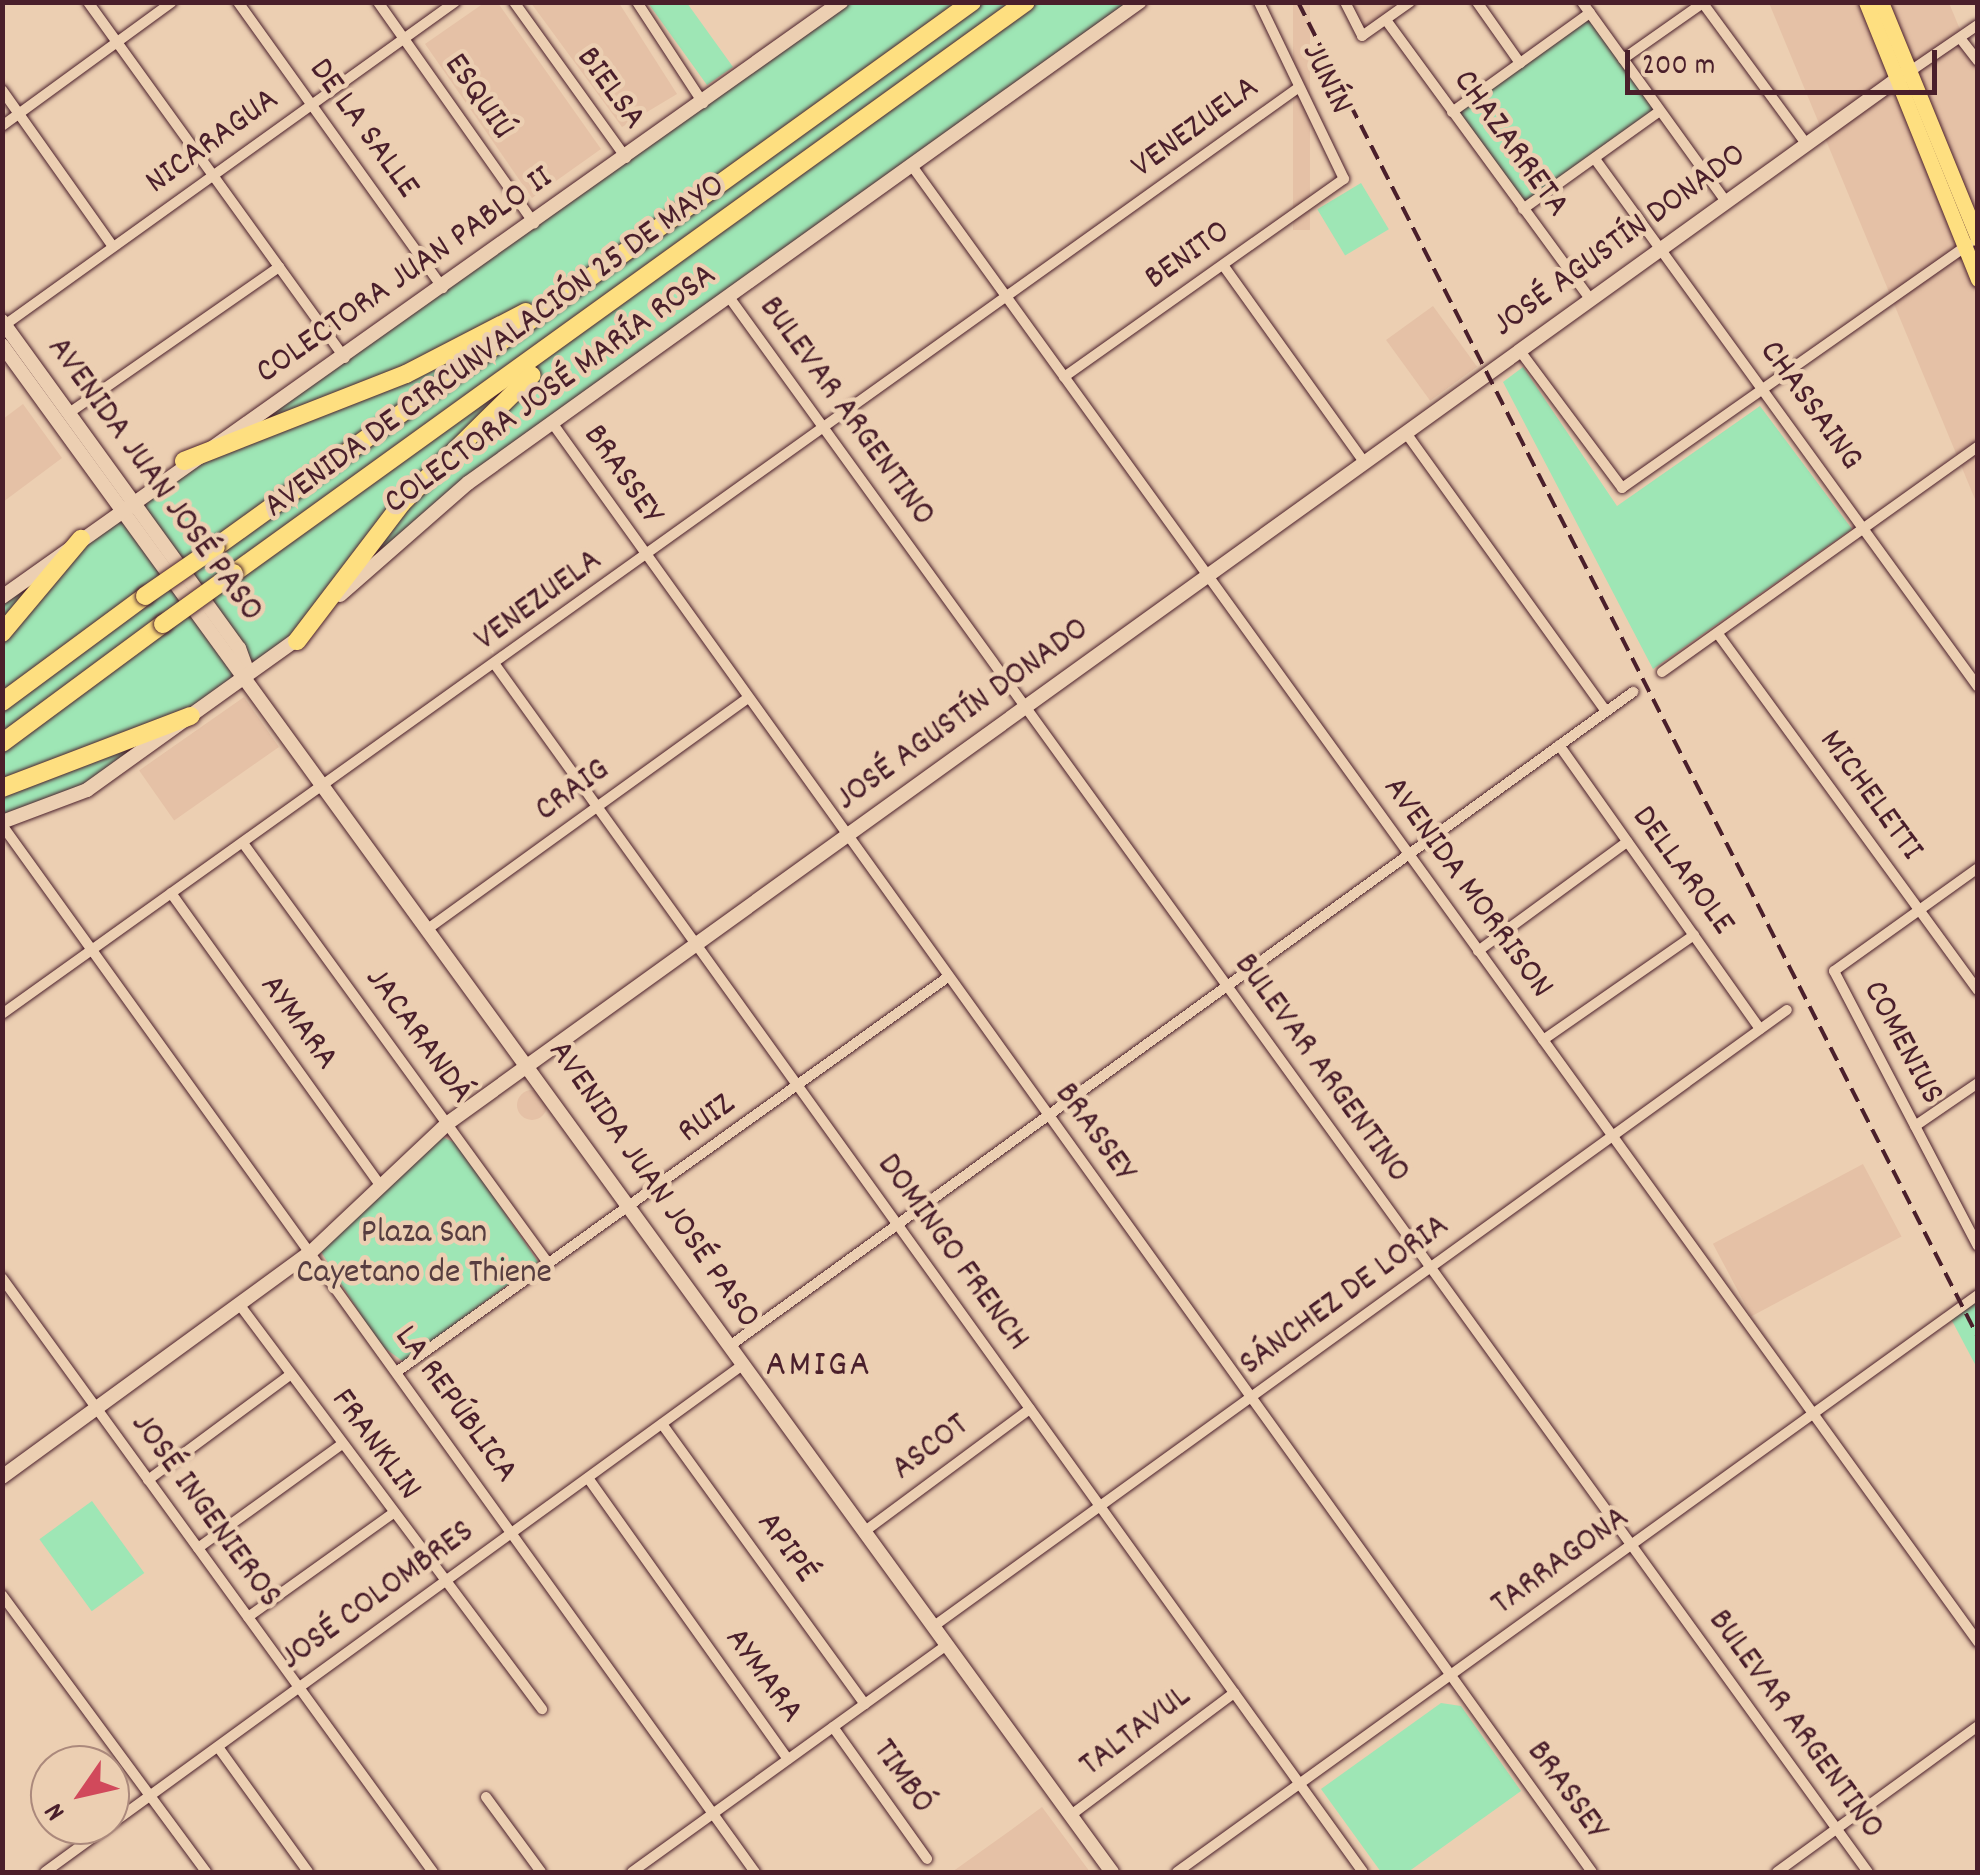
<!DOCTYPE html>
<html>
<head>
<meta charset="utf-8">
<style>
	body { margin:0 }
	#map { position:relative; width:1980px; height:1875px; overflow:hidden; background:#eccfb2; font-family:Dekko,sans-serif }
	div>[style] { position:absolute }
	.built>* { inset:0; background:#e5c1a6; transform-origin:0 0 }
	.round { border-radius:50% }
	.green>* { inset:0; background:#9ee6b5; transform-origin:0 0 }
	.roads { filter:drop-shadow(0 0 2px #4a1f2b) drop-shadow(0 0 2px #4a1f2b) }
	.street>* { height:10px; margin:-5px; padding:0 5px; transform-origin:5px; border-radius:5px; background:#eccfb2 }
	.secondary>* { height:14px; margin:-7px; padding:0 7px; transform-origin:7px; border-radius:7px; background:#eccfb2 }
	.primary>* { height:15px; margin:-7.5px; padding:0 7.5px; transform-origin:7.5px; border-radius:7.5px; background:#fedf80 }
	.highway>* { height:18px; margin:-9px; padding:0 9px; transform-origin:9px; border-radius:9px; background:#fedf80 }
	.rail>* { height:4px; margin-top:-2px; transform-origin:0; background:repeating-linear-gradient(90deg,#4a1f2b 0 15px,transparent 0 23px) }
	.bridges { filter:drop-shadow(0 0 2px #4a1f2b) drop-shadow(0 0 2px #4a1f2b) }
	.highway-bridge>* { height:18px; margin:-9px; padding:0 9px; transform-origin:9px; border-radius:9px; background:#fedf80 }
	span { translate:-50% -50%; white-space:nowrap; text-align:center; line-height:1.15; -webkit-text-stroke:9px #eccfb2; paint-order:stroke }
	.street-label { font-size:35px; color:#4a1f2b }
	.park-label { font-size:35px; color:#573d40 }
	.neighbourhood-label { font-size:38px; color:#4a1f2b; letter-spacing:2.5px }
	.frame { position:absolute; inset:0; border:5px solid #4a1f2b; pointer-events:none }
	.north { position:absolute; left:30px; top:1745px; width:100px; height:100px; box-sizing:border-box; background:#eccfb2; border:2px solid #ab897c; border-radius:50%; rotate:236deg; font-size:28px; font-weight:700; line-height:40px; text-align:center; color:#4a1f2b }
	.north::after { content:''; display:block; margin:auto; width:35px; height:45px; background:#d1495b; clip-path:polygon(50% 0,100% 100%,50% 72%,0 100%) }
	.scale { position:absolute; left:1625px; top:50px; width:312px; height:45px; box-sizing:border-box; border:5px solid #4a1f2b; border-top:0; padding-left:12px; font-size:30px; line-height:35px; white-space:nowrap; color:#4a1f2b; -webkit-text-stroke:8px #eccfb2; paint-order:stroke }
</style>
</head>
<body>
<div id="map">
	<div class="built">
		<i style="clip-path:polygon(484px 3px,498px 3px,601px 149px,532px 198px,425px 44px)"></i>
		<i style="clip-path:polygon(531px 3px,619px 3px,677px 94px,622px 127px)"></i>
		<i style="left:1293px;top:3px;width:17px;height:227px"></i>
		<i style="clip-path:polygon(1345px 3px,1410px 3px,1362px 36px)"></i>
		<i style="clip-path:polygon(1769px 3px,1949px 3px,1977px 70px,1977px 504px)"></i>
		<i style="left:1433px;top:306px;width:75px;height:58px;rotate:54deg"></i>
		<i style="clip-path:polygon(23px 404px,62px 458px,3px 502px,3px 419px)"></i>
		<i style="left:244px;top:697px;width:61px;height:128px;rotate:55deg"></i>
		<i class="round" style="left:517px;top:1090px;width:30px;height:30px"></i>
		<i style="left:1863px;top:1164px;width:82px;height:170px;rotate:62deg"></i>
		<i style="clip-path:polygon(1042px 1807px,1090px 1872px,952px 1872px,1011px 1830px)"></i>
	</div>
	<div class="green">
		<i style="clip-path:polygon(648px 3px,687px 3px,733px 67px,707px 85px)"></i>
		<i style="clip-path:polygon(841px 3px,1139px 3px,411px 527px,297px 641px,87px 790px,3px 822px,3px 597px)"></i>
		<i style="left:1590px;top:13px;width:120px;height:170px;rotate:54deg"></i>
		<i style="left:1361px;top:183px;width:54px;height:51px;rotate:59deg"></i>
		<i style="clip-path:polygon(1523px 367px,1617px 506px,1760px 406px,1852px 529px,1653px 669px,1503px 382px)"></i>
		<i style="clip-path:polygon(442px 1137px,458px 1144px,538px 1262px,404px 1362px,379px 1344px,320px 1250px)"></i>
		<i style="clip-path:polygon(1977px 1295px,1977px 1368px,1949px 1315px)"></i>
		<i style="left:92px;top:1501px;width:89px;height:65px;rotate:54deg"></i>
		<i style="clip-path:polygon(1441px 1703px,1461px 1706px,1521px 1791px,1408px 1872px,1381px 1872px,1321px 1789px)"></i>
	</div>
	<div class="roads">
		<div class="street">
			<i style="left:88px;top:2px;width:439px;rotate:54.2deg"></i>
			<i style="left:238px;top:2px;width:352px;rotate:54.4deg"></i>
			<i style="left:378px;top:2px;width:271px;rotate:54.8deg"></i>
			<i style="left:514px;top:2px;width:192px;rotate:54.3deg"></i>
			<i style="left:637px;top:2px;width:121px;rotate:56.8deg"></i>
			<i style="left:1345px;top:2px;width:38px;rotate:63deg"></i>
			<i style="left:1362px;top:36px;width:59px;rotate:-35.3deg"></i>
			<i style="left:1477px;top:2px;width:75px;rotate:54.8deg"></i>
			<i style="left:1582px;top:2px;width:244px;rotate:54.2deg"></i>
			<i style="left:1702px;top:2px;width:174px;rotate:53.7deg"></i>
			<i style="left:1386px;top:20px;width:346px;rotate:53.8deg"></i>
			<i style="left:1960px;top:38px;width:29px;rotate:52deg"></i>
			<i style="left:1623px;top:59px;width:99px;rotate:-35.1deg"></i>
			<i style="left:1909px;top:72px;width:83px;rotate:-34.3deg"></i>
			<i style="left:2px;top:90px;width:192px;rotate:54.7deg"></i>
			<i style="left:1452px;top:112px;width:170px;rotate:-35.7deg"></i>
			<i style="left:2px;top:126px;width:210px;rotate:-36.1deg"></i>
			<i style="left:1595px;top:159px;width:652px;rotate:54.04deg"></i>
			<i style="left:912px;top:166px;width:1821px;rotate:54.16deg"></i>
			<i style="left:1523px;top:209px;width:168px;rotate:-35.6deg"></i>
			<i style="left:1223px;top:265px;width:244px;rotate:54.4deg"></i>
			<i style="left:729px;top:297px;width:1944px;rotate:54.13deg"></i>
			<i style="left:2px;top:327px;width:558px;rotate:-35.66deg"></i>
			<i style="left:1520px;top:351px;width:171px;rotate:53.3deg"></i>
			<i style="left:1622px;top:488px;width:424px;rotate:-35.1deg"></i>
			<i style="left:1064px;top:377px;width:343px;rotate:-35.3deg"></i>
			<i style="left:1344px;top:179px;width:196px;rotate:-115.7deg"></i>
			<i style="left:69px;top:413px;width:256px;rotate:-34.8deg"></i>
			<i style="left:553px;top:424px;width:1782px;rotate:54.34deg"></i>
			<i style="left:1406px;top:433px;width:342px;rotate:54.3deg"></i>
			<i style="left:1718px;top:634px;width:441px;rotate:53.9deg"></i>
			<i style="left:496px;top:666px;width:1485px;rotate:54.29deg"></i>
			<i style="left:1662px;top:672px;width:388px;rotate:-35.5deg"></i>
			<i style="left:1559px;top:745px;width:348px;rotate:54.7deg"></i>
			<i style="left:2px;top:825px;width:1290px;rotate:54.28deg"></i>
			<i style="left:243px;top:843px;width:519px;rotate:54.01deg"></i>
			<i style="left:1978px;top:868px;width:177px;rotate:144.4deg"></i>
			<i style="left:1834px;top:971px;width:310px;rotate:62.4deg"></i>
			<i style="left:171px;top:893px;width:358px;rotate:54.4deg"></i>
			<i style="left:429px;top:928px;width:393px;rotate:-35.8deg"></i>
			<i style="left:1478px;top:951px;width:185px;rotate:-36.2deg"></i>
			<i style="left:2px;top:1014px;width:1594px;rotate:-35.55deg"></i>
			<i style="left:1543px;top:1040px;width:184px;rotate:-34.8deg"></i>
			<i style="left:1915px;top:1126px;width:76px;rotate:-34.3deg"></i>
			<i style="left:2px;top:1278px;width:734px;rotate:54.04deg"></i>
			<i style="left:239px;top:1304px;width:506px;rotate:53.2deg"></i>
			<i style="left:731px;top:1345px;width:1114px;rotate:-35.9deg"></i>
			<i style="left:398px;top:1371px;width:677px;rotate:-35.62deg"></i>
			<i style="left:662px;top:1424px;width:346px;rotate:54.1deg"></i>
			<i style="left:588px;top:1478px;width:345px;rotate:54.6deg"></i>
			<i style="left:148px;top:1480px;width:177px;rotate:-36.5deg"></i>
			<i style="left:865px;top:1531px;width:205px;rotate:-36.5deg"></i>
			<i style="left:198px;top:1548px;width:176px;rotate:-35.8deg"></i>
			<i style="left:2px;top:1595px;width:344px;rotate:53.6deg"></i>
			<i style="left:248px;top:1617px;width:177px;rotate:-35.6deg"></i>
			<i style="left:934px;top:1626px;width:1052px;rotate:-35.84deg"></i>
			<i style="left:833px;top:1727px;width:162px;rotate:54.5deg"></i>
			<i style="left:218px;top:1747px;width:154px;rotate:54.2deg"></i>
			<i style="left:486px;top:1797px;width:93px;rotate:53.7deg"></i>
			<i style="left:1071px;top:1815px;width:204px;rotate:-36.8deg"></i>
			<i style="left:45px;top:1872px;width:864px;rotate:-36.01deg"></i>
			<i style="left:632px;top:1872px;width:388px;rotate:-35.8deg"></i>
			<i style="left:1177px;top:1872px;width:987px;rotate:-35.77deg"></i>
			<i style="left:1777px;top:1872px;width:248px;rotate:-36deg"></i>
		</div>
		<div class="secondary">
			<i style="left:2px;top:321px;width:404px;rotate:54.1deg"></i>
			<i style="left:239px;top:648px;width:27px;rotate:70deg"></i>
			<i style="left:2px;top:345px;width:1888px;rotate:53.99deg"></i>
			<i style="left:340px;top:595px;width:170px;rotate:-41.2deg"></i>
			<i style="left:468px;top:483px;width:826px;rotate:-35.63deg"></i>
			<i style="left:2px;top:597px;width:1029px;rotate:-35.34deg"></i>
			<i style="left:2px;top:822px;width:91px;rotate:-20.6deg"></i>
			<i style="left:87px;top:790px;width:264px;rotate:-35.7deg"></i>
			<i style="left:2px;top:1477px;width:382px;rotate:-36.1deg"></i>
			<i style="left:311px;top:1252px;width:188px;rotate:-43.3deg"></i>
			<i style="left:448px;top:1123px;width:1795px;rotate:-35.77deg"></i>
		</div>
		<div class="primary">
			<i style="left:1866px;top:2px;width:299px;rotate:68deg"></i>
			<i style="left:1881px;top:2px;width:256px;rotate:67.7deg"></i>
		</div>
		<div class="highway">
			<i style="left:184px;top:461px;width:238px;rotate:-21.4deg"></i>
			<i style="left:406px;top:374px;width:135px;rotate:-27.3deg"></i>
			<i style="left:216px;top:547px;width:932px;rotate:-35.79deg"></i>
			<i style="left:234px;top:573px;width:976px;rotate:-35.79deg"></i>
			<i style="left:2px;top:633px;width:123px;rotate:-50deg"></i>
			<i style="left:297px;top:641px;width:173px;rotate:-52.7deg"></i>
			<i style="left:402px;top:503px;width:182px;rotate:-44.6deg"></i>
			<i style="left:2px;top:702px;width:178px;rotate:-36.5deg"></i>
			<i style="left:2px;top:743px;width:200px;rotate:-36.5deg"></i>
			<i style="left:2px;top:788px;width:202px;rotate:-20.9deg"></i>
		</div>
	</div>
	<div class="rail">
		<i style="left:1298px;top:2px;width:1498px;rotate:63.01deg"></i>
	</div>
	<div class="bridges">
		<div class="highway-bridge">
			<i style="left:145px;top:596px;width:86px;rotate:-34.6deg"></i>
			<i style="left:163px;top:624px;width:87px;rotate:-35.7deg"></i>
		</div>
	</div>
	<div class="street-label">
		<span style="left:1326px;top:79px;rotate:64deg">JUNÍN</span>
		<span style="left:610px;top:89px;rotate:54deg">BIELSA</span>
		<span style="left:478px;top:97px;rotate:55deg">ESQUIÚ</span>
		<span style="left:1196px;top:128px;rotate:-36deg">VENEZUELA</span>
		<span style="left:363px;top:129px;rotate:54deg">DE LA SALLE</span>
		<span style="left:213px;top:142px;rotate:-36deg">NICARAGUA</span>
		<span style="left:1510px;top:144px;rotate:54deg">CHAZARRETA</span>
		<span style="left:1620px;top:241px;rotate:-36deg">JOSÉ AGUSTÍN DONADO</span>
		<span style="left:1188px;top:256px;rotate:-35deg">BENITO</span>
		<span style="left:405px;top:276px;rotate:-35deg">COLECTORA JUAN PABLO II</span>
		<span style="left:495px;top:347px;rotate:-36deg">AVENIDA DE CIRCUNVALACIÓN 25 DE MAYO</span>
		<span style="left:551px;top:390px;rotate:-36deg">COLECTORA JOSÉ MARÍA ROSA</span>
		<span style="left:1810px;top:406px;rotate:54deg">CHASSAING</span>
		<span style="left:846px;top:412px;rotate:54deg">BULEVAR ARGENTINO</span>
		<span style="left:622px;top:475px;rotate:55deg">BRASSEY</span>
		<span style="left:154px;top:480px;rotate:54deg">AVENIDA JUAN JOSÉ PASO</span>
		<span style="left:539px;top:601px;rotate:-36deg">VENEZUELA</span>
		<span style="left:963px;top:715px;rotate:-36deg">JOSÉ AGUSTÍN DONADO</span>
		<span style="left:573px;top:791px;rotate:-36deg">CRAIG</span>
		<span style="left:1870px;top:796px;rotate:54deg">MICHELETTI</span>
		<span style="left:1682px;top:871px;rotate:54deg">DELLAROLE</span>
		<span style="left:1467px;top:888px;rotate:54deg">AVENIDA MORRISON</span>
		<span style="left:298px;top:1023px;rotate:54deg">AYMARA</span>
		<span style="left:418px;top:1036px;rotate:54deg">JACARANDÁ</span>
		<span style="left:1902px;top:1043px;rotate:62deg">COMENIUS</span>
		<span style="left:1321px;top:1069px;rotate:54deg">BULEVAR ARGENTINO</span>
		<span style="left:707px;top:1119px;rotate:-36deg">RUIZ</span>
		<span style="left:1094px;top:1133px;rotate:54deg">BRASSEY</span>
		<span style="left:653px;top:1185px;rotate:55deg">AVENIDA JUAN JOSÉ PASO</span>
		<span style="left:952px;top:1253px;rotate:54deg">DOMINGO FRENCH</span>
		<span style="left:1345px;top:1296px;rotate:-36deg">SÁNCHEZ DE LORIA</span>
		<span style="left:455px;top:1405px;rotate:54deg">LA REPÚBLICA</span>
		<span style="left:375px;top:1445px;rotate:54deg">FRANKLIN</span>
		<span style="left:931px;top:1448px;rotate:-37deg">ASCOT</span>
		<span style="left:205px;top:1511px;rotate:54deg">JOSÉ INGENIEROS</span>
		<span style="left:786px;top:1548px;rotate:54deg">APIPÉ</span>
		<span style="left:1561px;top:1562px;rotate:-36deg">TARRAGONA</span>
		<span style="left:378px;top:1596px;rotate:-36deg">JOSÉ COLOMBRES</span>
		<span style="left:763px;top:1676px;rotate:54deg">AYMARA</span>
		<span style="left:1795px;top:1725px;rotate:54deg">BULEVAR ARGENTINO</span>
		<span style="left:1136px;top:1732px;rotate:-37deg">TALTAVUL</span>
		<span style="left:902px;top:1777px;rotate:55deg">TIMBÓ</span>
		<span style="left:1566px;top:1791px;rotate:54deg">BRASSEY</span>
	</div>
	<div class="park-label">
		<span style="left:424px;top:1254px">Plaza San<br>Cayetano de Thiene</span>
	</div>
	<div class="neighbourhood-label">
		<span style="left:819px;top:1367px">AMIGA</span>
	</div>
	<div class="frame"></div>
	<div class="north">N</div>
	<div class="scale">200 m</div>
</div>
</body>
</html>
